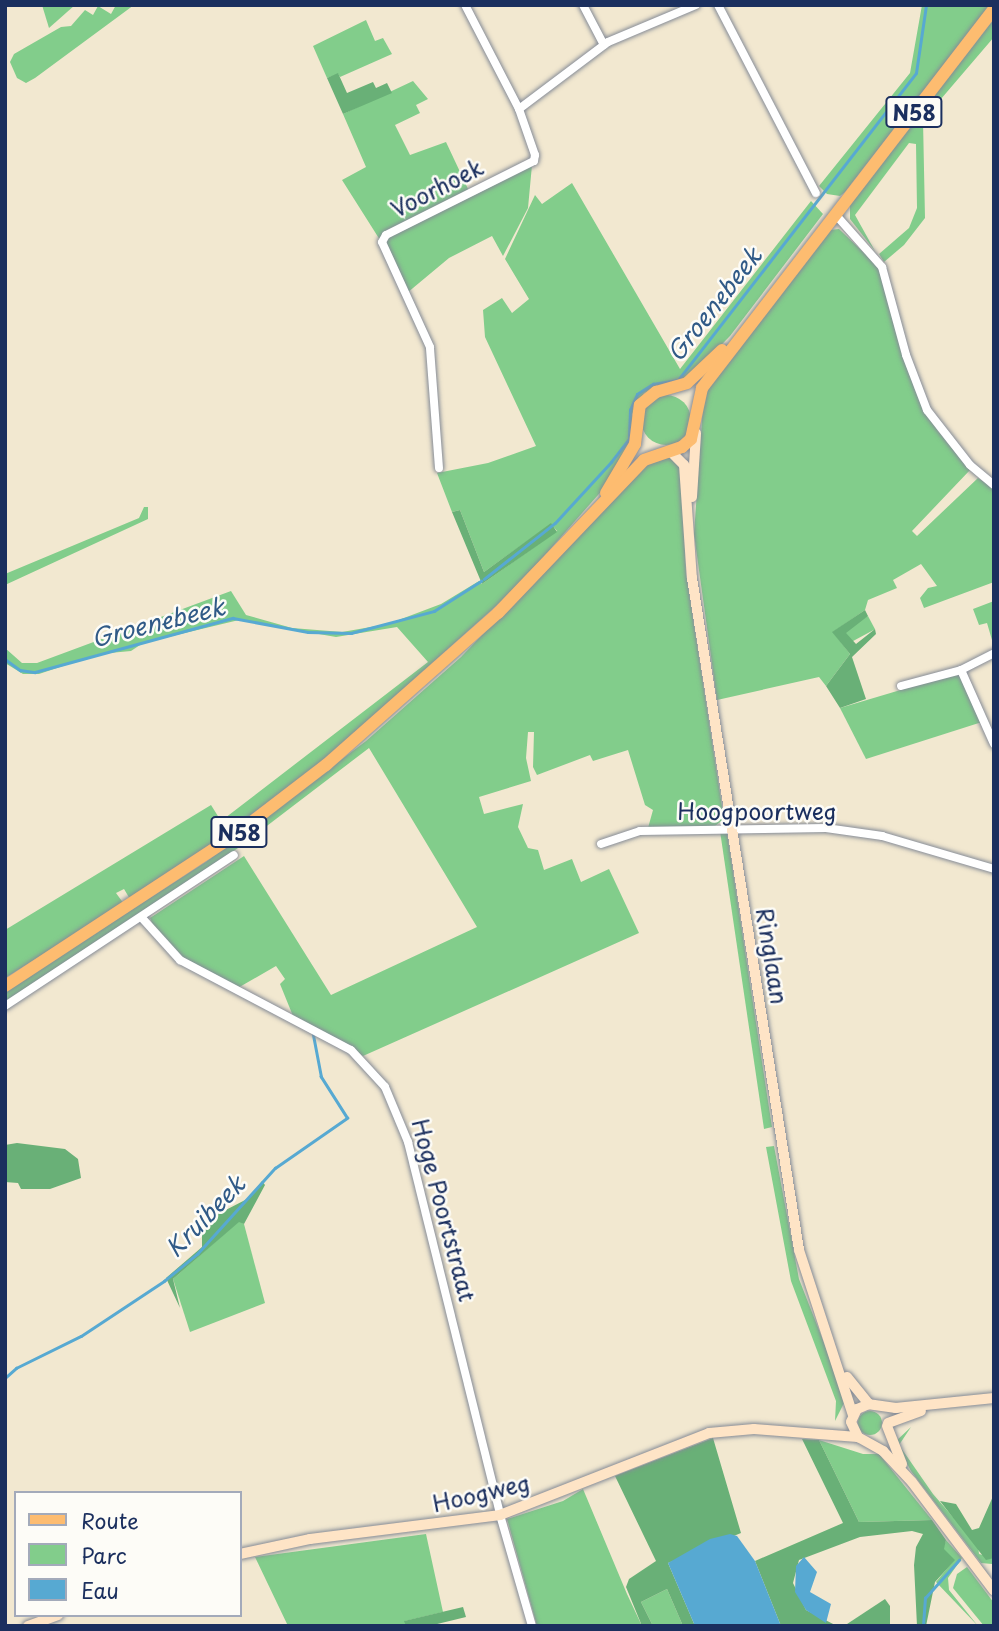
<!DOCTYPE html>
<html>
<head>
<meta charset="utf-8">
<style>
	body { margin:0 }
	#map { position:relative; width:999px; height:1631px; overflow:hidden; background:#f2e8d0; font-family:"Playpen Sans",sans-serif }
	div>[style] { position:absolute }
	.green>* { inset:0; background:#82cd8b; transform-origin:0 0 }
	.round { border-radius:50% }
	.forest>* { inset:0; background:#69b077 }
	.water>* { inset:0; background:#57a9d2 }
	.stream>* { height:2.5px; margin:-1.25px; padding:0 1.25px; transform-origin:1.25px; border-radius:1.25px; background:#57a9d2 }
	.roads { filter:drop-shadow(0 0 2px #868c97) drop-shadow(0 0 2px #868c97) }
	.street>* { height:8px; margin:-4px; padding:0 4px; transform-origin:4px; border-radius:4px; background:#fff }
	.secondary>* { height:10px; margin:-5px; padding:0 5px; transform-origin:5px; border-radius:5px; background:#fee4c6 }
	.primary>* { height:12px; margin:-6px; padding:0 6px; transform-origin:6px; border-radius:6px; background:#fdbc70 }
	span { translate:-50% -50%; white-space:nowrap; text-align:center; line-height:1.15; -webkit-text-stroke:5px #fdfcf7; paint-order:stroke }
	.shield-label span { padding:2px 5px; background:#fdfcf7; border:2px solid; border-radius:5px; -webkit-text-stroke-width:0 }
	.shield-label { font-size:21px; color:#1b2f5e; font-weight:700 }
	.street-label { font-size:23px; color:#1b2f5e }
	.water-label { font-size:24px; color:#305a87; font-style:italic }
	.frame { position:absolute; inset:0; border:7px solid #1b2f5e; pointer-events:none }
	.legend { position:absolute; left:14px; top:1491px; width:228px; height:126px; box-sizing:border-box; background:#fdfcf7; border:2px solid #a3aaba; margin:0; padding:9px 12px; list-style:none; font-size:21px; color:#1b2f5e }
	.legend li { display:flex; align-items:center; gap:14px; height:35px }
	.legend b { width:35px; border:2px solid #a3aaba }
</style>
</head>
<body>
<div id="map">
	<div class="green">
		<i style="clip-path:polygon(42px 5px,75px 5px,49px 28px)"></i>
		<i style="clip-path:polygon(116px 5px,134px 5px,35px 78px,26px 83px,17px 78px,10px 62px,14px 54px,61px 27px,71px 26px,85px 10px,93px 15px,98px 6px,111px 14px)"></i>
		<i style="clip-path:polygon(922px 5px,990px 5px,845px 192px,840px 196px,827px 194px,819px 186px,910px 73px)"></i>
		<i style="clip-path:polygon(994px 19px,994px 37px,923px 120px,925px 218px,904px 245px,884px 262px,879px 254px,909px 228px,917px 208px,916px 144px,909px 143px,855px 215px,875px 251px,850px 219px,850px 203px)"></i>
		<i style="clip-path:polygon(366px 20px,375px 41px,383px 38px,392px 54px,340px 77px,338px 74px,327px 78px,313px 46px)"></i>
		<i style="clip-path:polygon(413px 81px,428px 99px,416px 105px,420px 113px,395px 125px,410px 155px,446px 142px,469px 191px,380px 240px,342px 180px,366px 167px,343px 114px)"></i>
		<i style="clip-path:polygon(532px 165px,528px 208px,503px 256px,492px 236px,449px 258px,407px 293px,385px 241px,388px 238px)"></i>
		<i style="clip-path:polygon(572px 183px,680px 369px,811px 201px,823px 214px,730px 336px,688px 379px,644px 393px,632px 414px,633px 438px,606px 486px,515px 589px,317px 766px,232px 829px,225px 818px,428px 662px,397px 627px,336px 637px,239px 620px,143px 643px,131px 651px,99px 654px,39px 674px,23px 674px,5px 663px,5px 648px,22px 663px,37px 663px,231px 591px,246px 615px,292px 628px,342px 632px,388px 624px,441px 604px,479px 581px,482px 584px,557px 531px,551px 524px,484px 572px,460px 510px,452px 512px,437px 473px,488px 463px,536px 446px,485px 337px,483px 310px,502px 298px,512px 313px,529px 299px,505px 259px,535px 195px,542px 204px)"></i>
		<i style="clip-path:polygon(839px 229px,880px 268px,915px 390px,938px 431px,970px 470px,912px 531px,917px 536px,978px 478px,994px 488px,994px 582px,924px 608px,920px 598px,928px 588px,937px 586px,921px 564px,893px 580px,897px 588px,868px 600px,865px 610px,833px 632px,850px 654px,826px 686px,819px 677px,717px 700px,694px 534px,704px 392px,830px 230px)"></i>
		<i class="round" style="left:641px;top:395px;width:50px;height:50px"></i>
		<i style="clip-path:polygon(654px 456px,672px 457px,682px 470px,686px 573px,724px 819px,715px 826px,648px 828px,653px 810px,645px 805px,628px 750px,593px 761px,590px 755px,537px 775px,533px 767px,534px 732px,528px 732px,526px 758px,531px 781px,479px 797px,484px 814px,523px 804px,518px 827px,528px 848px,538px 850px,544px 870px,572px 859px,581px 882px,609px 869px,639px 933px,363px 1056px,293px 1016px,280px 984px,285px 979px,276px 966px,236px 989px,174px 954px,158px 937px,150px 918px,244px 856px,331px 995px,477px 927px,369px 748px,238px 848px,5px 1003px,5px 991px,206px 862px,366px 741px,461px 657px)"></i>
		<i style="clip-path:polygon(144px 507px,148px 507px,148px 519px,5px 585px,5px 574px,139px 518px)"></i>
		<i style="clip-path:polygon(994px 601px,994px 647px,987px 623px,979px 625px,973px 609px)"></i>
		<i style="left:868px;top:616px;width:15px;height:28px;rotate:62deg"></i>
		<i style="clip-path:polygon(961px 672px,982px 722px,866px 759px,840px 708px)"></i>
		<i style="clip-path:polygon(211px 805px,221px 821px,214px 826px,221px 837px,130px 899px,124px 889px,116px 893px,124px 904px,5px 978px,5px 930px)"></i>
		<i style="clip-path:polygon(720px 831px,727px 833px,772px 1127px,764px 1129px)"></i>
		<i style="clip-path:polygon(774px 1146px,799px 1279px,846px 1399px,835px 1421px,836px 1401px,791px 1281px,766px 1147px)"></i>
		<i style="clip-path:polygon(239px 1221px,244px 1224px,265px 1303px,190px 1332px,173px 1279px)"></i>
		<i class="round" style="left:858px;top:1411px;width:24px;height:24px"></i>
		<i style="clip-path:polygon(911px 1427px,899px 1445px,933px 1494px,978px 1546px,979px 1554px,994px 1558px,992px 1564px,981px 1563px,911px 1471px,895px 1442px)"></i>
		<i style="clip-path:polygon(819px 1440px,863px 1454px,879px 1454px,932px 1520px,859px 1522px)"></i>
		<i style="clip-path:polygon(583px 1489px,627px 1594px,642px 1626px,537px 1626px,507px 1519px,563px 1501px)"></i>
		<i style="clip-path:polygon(426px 1534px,443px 1612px,405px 1621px,406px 1626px,288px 1626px,255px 1557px)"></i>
		<i style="clip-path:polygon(946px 1540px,962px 1558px,948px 1578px,949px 1590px,978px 1626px,936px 1582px,954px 1560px,943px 1549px)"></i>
		<i style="clip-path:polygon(967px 1567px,994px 1603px,994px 1626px,984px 1626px,953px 1588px,957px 1574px)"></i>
		<i style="clip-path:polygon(667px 1589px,683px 1626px,653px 1626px,641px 1602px)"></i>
	</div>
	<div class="forest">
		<i style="clip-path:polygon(338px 73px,347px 93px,373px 82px,376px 88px,387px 83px,392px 93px,343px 114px,327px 78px)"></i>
		<i style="clip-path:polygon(460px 510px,484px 572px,551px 523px,557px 532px,482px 584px,452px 512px)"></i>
		<i style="clip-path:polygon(865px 610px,868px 616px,846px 633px,856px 644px,875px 629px,876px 634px,852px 657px,866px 699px,840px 708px,826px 686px,850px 654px,832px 632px)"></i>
		<i style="clip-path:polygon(17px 1143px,65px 1149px,78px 1159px,81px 1178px,50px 1189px,21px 1189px,18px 1183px,5px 1182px,5px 1145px)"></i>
		<i style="clip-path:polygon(262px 1181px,265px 1185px,244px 1224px,239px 1222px,173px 1279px,180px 1308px,166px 1278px,202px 1247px,202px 1234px,216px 1215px,249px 1198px)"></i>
		<i style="clip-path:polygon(713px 1438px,741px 1533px,668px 1563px,695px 1626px,683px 1626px,667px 1589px,641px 1602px,653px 1626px,642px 1626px,626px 1587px,629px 1579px,656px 1561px,615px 1476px)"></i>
		<i style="clip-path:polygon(802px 1439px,819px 1440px,859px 1522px,932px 1520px,946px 1540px,944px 1549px,955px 1560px,935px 1582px,926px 1626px,917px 1626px,914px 1565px,916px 1547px,923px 1534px,912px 1531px,860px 1537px,799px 1560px,793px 1583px,806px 1610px,837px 1626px,781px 1626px,755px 1561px,843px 1523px)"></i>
		<i style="clip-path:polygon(994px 1494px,994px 1558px,986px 1560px,940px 1501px,956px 1504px,972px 1530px,979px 1528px)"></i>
		<i style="clip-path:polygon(885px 1599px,890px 1606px,890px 1626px,844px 1626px)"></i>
		<i style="clip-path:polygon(463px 1607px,466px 1617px,429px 1626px,406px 1626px,404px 1621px)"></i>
	</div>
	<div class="water">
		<i style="clip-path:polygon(730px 1534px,737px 1536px,755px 1561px,781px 1626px,695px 1626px,668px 1563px,710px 1539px)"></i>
		<i style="clip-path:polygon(804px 1557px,817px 1572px,810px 1592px,831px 1604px,826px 1623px,806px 1610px,795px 1592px,796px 1566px)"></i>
	</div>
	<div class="stream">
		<i style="left:484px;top:579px;width:90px;rotate:-38.3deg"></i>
		<i style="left:555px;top:523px;width:83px;rotate:-47.4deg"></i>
		<i style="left:611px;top:462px;width:29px;rotate:-52deg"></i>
		<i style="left:629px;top:439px;width:29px;rotate:-88deg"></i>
		<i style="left:630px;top:410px;width:17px;rotate:-66deg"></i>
		<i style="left:637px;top:394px;width:19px;rotate:-32deg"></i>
		<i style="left:653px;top:384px;width:25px;rotate:-9deg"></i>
		<i style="left:678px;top:380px;width:388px;rotate:-52.2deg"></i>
		<i style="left:916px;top:73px;width:69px;rotate:-81.6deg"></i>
		<i style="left:5px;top:659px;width:19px;rotate:36deg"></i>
		<i style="left:20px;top:670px;width:15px;rotate:8deg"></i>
		<i style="left:35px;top:672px;width:205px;rotate:-15.3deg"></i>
		<i style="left:233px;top:618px;width:76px;rotate:10.6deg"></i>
		<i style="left:308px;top:632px;width:43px;rotate:1.3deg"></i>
		<i style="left:351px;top:633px;width:86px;rotate:-14.8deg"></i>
		<i style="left:434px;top:611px;width:56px;rotate:-32.6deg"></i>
		<i style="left:5px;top:1378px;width:15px;rotate:-42deg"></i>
		<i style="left:16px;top:1368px;width:72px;rotate:-26.2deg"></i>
		<i style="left:81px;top:1336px;width:100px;rotate:-33.5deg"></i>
		<i style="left:164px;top:1281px;width:43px;rotate:-39.3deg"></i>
		<i style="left:197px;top:1254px;width:116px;rotate:-47.8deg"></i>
		<i style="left:275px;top:1168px;width:88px;rotate:-34.8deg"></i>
		<i style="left:347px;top:1118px;width:49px;rotate:-122.4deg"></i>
		<i style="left:321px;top:1077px;width:43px;rotate:-100.8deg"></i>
		<i style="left:923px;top:1626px;width:28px;rotate:-86deg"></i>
		<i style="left:925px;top:1598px;width:51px;rotate:-48.2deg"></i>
	</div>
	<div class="roads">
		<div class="street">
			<i style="left:583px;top:5px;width:45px;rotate:62.3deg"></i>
			<i style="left:718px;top:5px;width:212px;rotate:62.5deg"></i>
			<i style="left:519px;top:109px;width:111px;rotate:-37deg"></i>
			<i style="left:608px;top:42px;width:95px;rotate:-22.8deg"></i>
			<i style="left:835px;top:214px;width:71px;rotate:48.4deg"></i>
			<i style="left:882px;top:267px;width:91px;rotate:74.7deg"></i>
			<i style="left:906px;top:355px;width:59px;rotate:69.1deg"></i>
			<i style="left:927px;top:410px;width:70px;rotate:52deg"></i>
			<i style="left:970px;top:465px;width:31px;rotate:40deg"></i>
			<i style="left:439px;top:468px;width:121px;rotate:-94.3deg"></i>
			<i style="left:430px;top:347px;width:115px;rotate:-114.6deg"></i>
			<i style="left:382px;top:242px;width:8px;rotate:-60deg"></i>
			<i style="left:386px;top:235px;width:165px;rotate:-26.6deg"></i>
			<i style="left:534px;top:161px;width:6px;rotate:-81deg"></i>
			<i style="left:535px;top:155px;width:49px;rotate:-109.2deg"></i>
			<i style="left:519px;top:109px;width:117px;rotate:-117.4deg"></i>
			<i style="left:961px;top:670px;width:81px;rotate:66deg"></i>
			<i style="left:901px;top:686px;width:62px;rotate:-14.9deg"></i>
			<i style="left:961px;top:670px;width:37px;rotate:-27deg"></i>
			<i style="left:601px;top:844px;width:41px;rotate:-18.4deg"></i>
			<i style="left:640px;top:831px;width:186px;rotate:-0.9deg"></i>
			<i style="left:826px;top:828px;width:57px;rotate:8.1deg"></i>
			<i style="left:882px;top:836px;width:117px;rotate:16.4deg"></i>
			<i style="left:142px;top:918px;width:57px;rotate:47.9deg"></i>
			<i style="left:180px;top:960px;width:193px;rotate:27.8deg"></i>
			<i style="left:351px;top:1050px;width:50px;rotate:47.4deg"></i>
			<i style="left:385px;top:1087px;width:60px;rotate:67.3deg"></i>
			<i style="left:408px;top:1142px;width:384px;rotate:76.1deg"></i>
			<i style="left:500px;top:1515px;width:116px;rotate:73.9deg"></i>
			<i style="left:5px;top:1006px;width:274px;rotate:-33.4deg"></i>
		</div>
		<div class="secondary">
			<i style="left:670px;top:451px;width:20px;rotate:45deg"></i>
			<i style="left:684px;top:465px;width:113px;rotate:86deg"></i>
			<i style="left:692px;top:578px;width:680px;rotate:80.95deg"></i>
			<i style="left:799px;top:1250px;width:174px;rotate:71.9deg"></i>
			<i style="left:692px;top:497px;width:64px;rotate:-86.4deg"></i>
			<i style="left:847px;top:1377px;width:35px;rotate:51deg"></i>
			<i style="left:994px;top:1398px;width:99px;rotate:174.2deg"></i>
			<i style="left:896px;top:1408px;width:27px;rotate:-172deg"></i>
			<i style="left:869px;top:1404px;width:13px;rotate:157deg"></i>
			<i style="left:857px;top:1409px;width:14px;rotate:115deg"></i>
			<i style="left:851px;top:1422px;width:17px;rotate:65deg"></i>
			<i style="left:858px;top:1437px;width:29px;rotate:29deg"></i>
			<i style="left:883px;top:1451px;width:42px;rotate:46.9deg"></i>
			<i style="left:912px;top:1482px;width:136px;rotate:53deg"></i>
			<i style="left:888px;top:1423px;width:35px;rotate:-20deg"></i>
			<i style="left:887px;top:1426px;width:41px;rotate:68.5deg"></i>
			<i style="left:240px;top:1554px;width:72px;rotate:-12.1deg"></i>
			<i style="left:310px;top:1539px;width:192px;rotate:-7.2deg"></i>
			<i style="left:500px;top:1515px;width:225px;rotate:-21.4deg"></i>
			<i style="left:709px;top:1433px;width:45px;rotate:-5.1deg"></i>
			<i style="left:754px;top:1429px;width:104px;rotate:4.4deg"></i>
			<i style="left:28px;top:1626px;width:32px;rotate:-20deg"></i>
		</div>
		<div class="primary">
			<i style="left:606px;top:493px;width:57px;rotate:-59.4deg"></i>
			<i style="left:635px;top:444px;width:39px;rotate:-83deg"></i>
			<i style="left:640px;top:405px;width:21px;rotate:-39deg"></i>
			<i style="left:656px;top:392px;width:32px;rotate:-16deg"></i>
			<i style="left:687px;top:383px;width:48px;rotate:-43.3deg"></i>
			<i style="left:5px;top:986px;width:272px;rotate:-33.3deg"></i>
			<i style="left:232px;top:837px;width:118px;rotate:-37.5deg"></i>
			<i style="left:326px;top:765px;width:230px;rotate:-41.5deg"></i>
			<i style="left:498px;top:613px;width:211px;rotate:-46.3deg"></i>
			<i style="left:644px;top:460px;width:40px;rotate:-18.9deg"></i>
			<i style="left:682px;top:447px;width:12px;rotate:-42deg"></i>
			<i style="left:691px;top:439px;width:52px;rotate:-77.8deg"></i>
			<i style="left:702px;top:388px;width:478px;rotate:-52.4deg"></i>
		</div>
	</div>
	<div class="shield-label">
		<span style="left:914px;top:112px">N58</span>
		<span style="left:239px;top:832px">N58</span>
	</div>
	<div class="street-label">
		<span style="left:437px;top:188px;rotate:-27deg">Voorhoek</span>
		<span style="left:757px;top:811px">Hoogpoortweg</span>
		<span style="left:772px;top:956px;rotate:81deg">Ringlaan</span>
		<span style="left:444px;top:1210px;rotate:75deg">Hoge Poortstraat</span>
		<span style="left:481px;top:1493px;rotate:-13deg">Hoogweg</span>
	</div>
	<div class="water-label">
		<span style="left:714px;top:304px;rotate:-52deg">Groenebeek</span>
		<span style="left:158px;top:622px;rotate:-14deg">Groenebeek</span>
		<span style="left:205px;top:1216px;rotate:-46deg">Kruibeek</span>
	</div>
	<div class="frame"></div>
	<ul class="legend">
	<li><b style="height:9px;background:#fdbc70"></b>Route</li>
	<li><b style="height:19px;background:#82cd8b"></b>Parc</li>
	<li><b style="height:19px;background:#57a9d2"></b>Eau</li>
	</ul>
</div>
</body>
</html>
